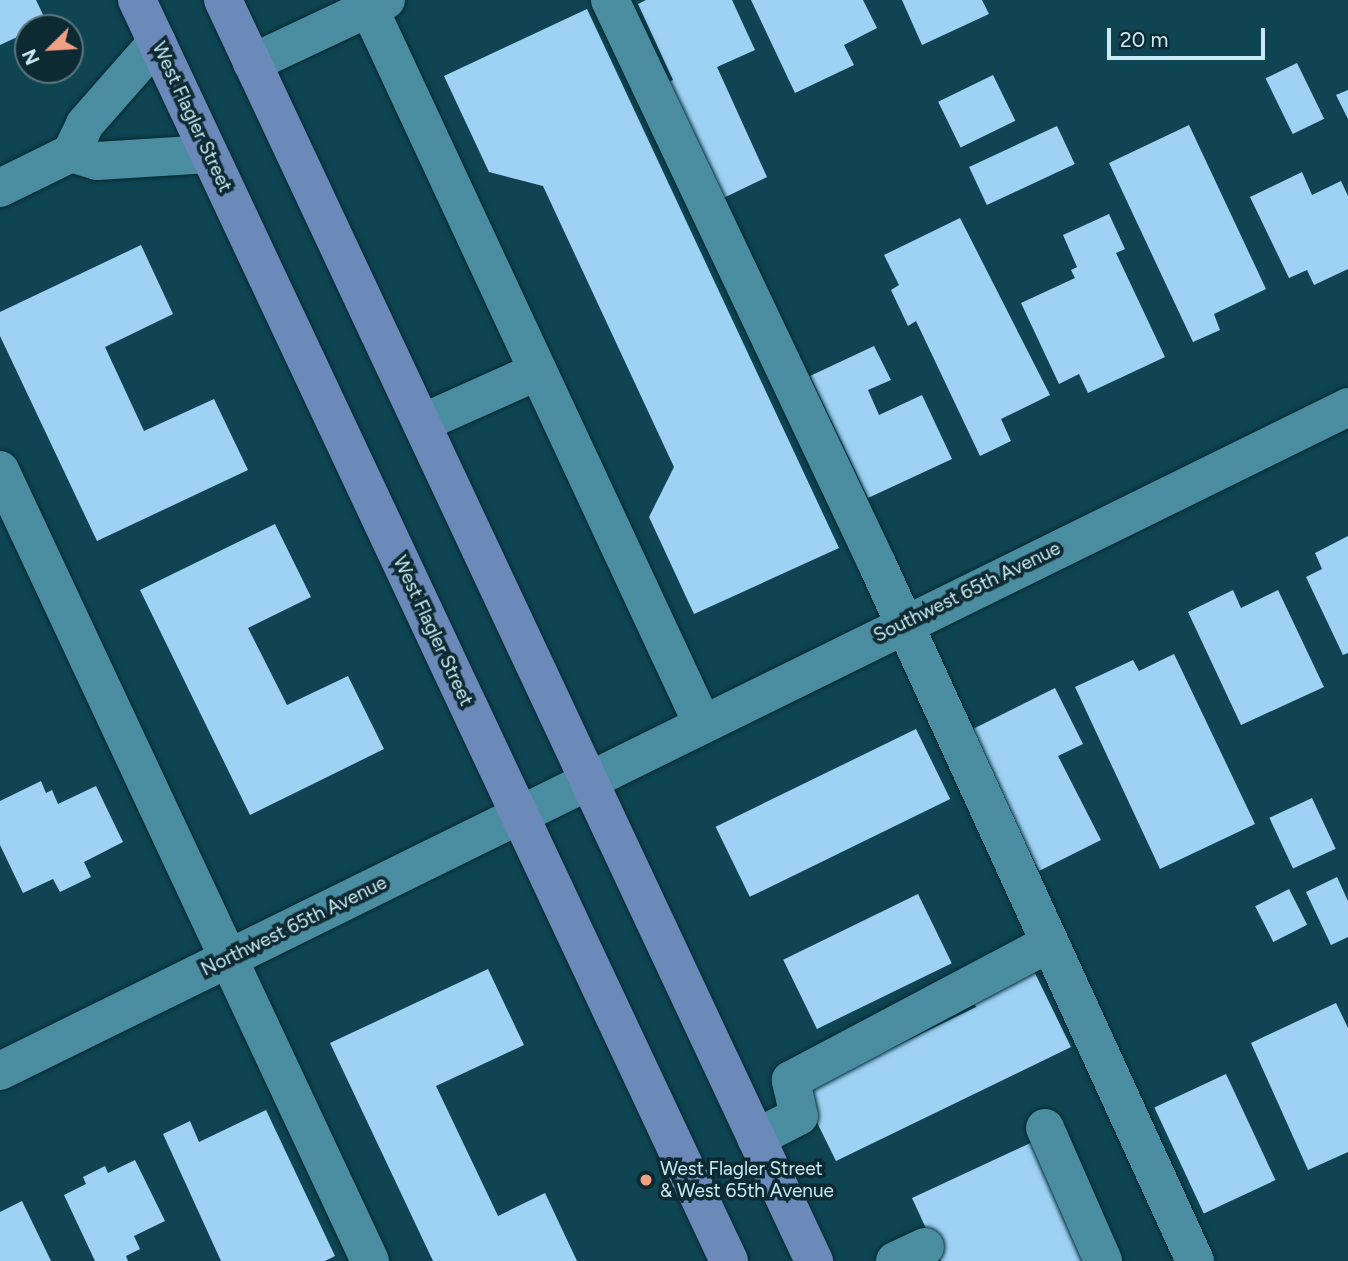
<!DOCTYPE html>
<html>
<head>
<meta charset="utf-8">
<style>
	body { margin:0 }
	#map { position:relative; width:1348px; height:1261px; overflow:hidden; background:#0f4552; font-family:Figtree,sans-serif }
	div>[style] { position:absolute }
	.building>* { inset:0; background:#9ed2f5; transform-origin:0 0 }
	.roads { filter:drop-shadow(0 0 2px #042a33) drop-shadow(0 0 2px #042a33) }
	.minor>* { height:38px; margin:-19px; padding:0 19px; transform-origin:19px; border-radius:19px; background:#4b8da0 }
	.major>* { height:38px; margin:-19px; padding:0 19px; transform-origin:19px; border-radius:19px; background:#6b8aba }
	.dots>* { width:19px; height:19px; translate:-50% -50%; box-sizing:border-box; border:4px solid #0d2931; border-radius:50% }
	span { translate:-50% -50%; white-space:nowrap; text-align:center; line-height:1.15; -webkit-text-stroke:7px #0d2931; paint-order:stroke }
	.street-label { font-size:19px; color:#caebf5 }
	.poi-label { font-size:19px; color:#caebf5 }
	.left { translate:0 -50%; text-align:left }
	.north { position:absolute; left:14px; top:14px; width:70px; height:70px; box-sizing:border-box; background:#0d2931; border:2px solid #59777f; border-radius:50%; rotate:246deg; font-size:19px; font-weight:700; line-height:28px; text-align:center; color:#caebf5 }
	.north::after { content:''; display:block; margin:auto; width:24px; height:32px; background:#f39f84; clip-path:polygon(50% 0,100% 100%,50% 72%,0 100%) }
	.scale { position:absolute; left:1107px; top:28px; width:158px; height:32px; box-sizing:border-box; border:4px solid #caebf5; border-top:0; padding-left:9px; font-size:21px; line-height:24px; white-space:nowrap; color:#caebf5; -webkit-text-stroke:5px #0d2931; paint-order:stroke }
</style>
</head>
<body>
<div id="map">
	<div class="building">
		<i style="clip-path:polygon(0 0,36px 0,47px 23px,28px 28px,28px 32px,0 45px)"></i>
		<i style="clip-path:polygon(646px 0,732px 0,755px 50px,717px 67px,767px 177px,715px 202px,661px 85px,673px 80px,638px 4px)"></i>
		<i style="clip-path:polygon(751px 0,863px 0,877px 28px,844px 45px,854px 65px,795px 93px)"></i>
		<i style="clip-path:polygon(902px 0,982px 0,989px 14px,922px 45px)"></i>
		<i style="clip-path:polygon(587px 9px,839px 548px,694px 614px,649px 517px,674px 467px,543px 186px,489px 172px,444px 76px)"></i>
		<i style="left:1297px;top:63px;width:62px;height:35px;rotate:64deg"></i>
		<i style="left:993px;top:75px;width:51px;height:61px;rotate:64deg"></i>
		<i style="clip-path:polygon(1348px 90px,1348px 119px,1336px 95px)"></i>
		<i style="clip-path:polygon(1189px 125px,1266px 289px,1214px 314px,1220px 330px,1193px 342px,1109px 163px)"></i>
		<i style="left:1057px;top:126px;width:42px;height:97px;rotate:65deg"></i>
		<i style="clip-path:polygon(1302px 172px,1312px 195px,1341px 181px,1348px 196px,1348px 269px,1314px 285px,1307px 270px,1289px 278px,1250px 197px)"></i>
		<i style="clip-path:polygon(1109px 214px,1125px 249px,1116px 253px,1165px 357px,1088px 393px,1079px 374px,1059px 384px,1021px 303px,1075px 278px,1071px 270px,1077px 267px,1063px 235px)"></i>
		<i style="clip-path:polygon(960px 218px,1050px 395px,1001px 419px,1011px 441px,980px 456px,916px 321px,908px 326px,891px 290px,899px 285px,884px 255px)"></i>
		<i style="clip-path:polygon(141px 245px,173px 314px,105px 347px,144px 431px,214px 399px,248px 470px,97px 541px,0 336px,0 312px)"></i>
		<i style="clip-path:polygon(874px 346px,891px 380px,868px 390px,879px 415px,922px 395px,952px 459px,868px 498px,810px 376px)"></i>
		<i style="clip-path:polygon(275px 524px,311px 597px,248px 628px,287px 705px,348px 676px,384px 749px,250px 815px,140px 590px)"></i>
		<i style="clip-path:polygon(1348px 536px,1348px 653px,1343px 655px,1306px 577px,1322px 569px,1315px 553px)"></i>
		<i style="clip-path:polygon(1233px 590px,1241px 608px,1278px 590px,1324px 687px,1241px 725px,1188px 612px)"></i>
		<i style="clip-path:polygon(1174px 654px,1255px 824px,1160px 869px,1075px 687px,1133px 660px,1139px 671px)"></i>
		<i style="clip-path:polygon(1055px 688px,1083px 744px,1058px 756px,1101px 840px,1039px 871px,969px 731px)"></i>
		<i style="left:916px;top:729px;width:78px;height:223px;rotate:64deg"></i>
		<i style="clip-path:polygon(41px 781px,46px 793px,52px 790px,58px 804px,96px 786px,123px 842px,84px 862px,91px 877px,60px 892px,53px 879px,23px 893px,0 845px,0 801px)"></i>
		<i style="left:1312px;top:798px;width:56px;height:47px;rotate:65deg"></i>
		<i style="clip-path:polygon(1337px 877px,1348px 901px,1348px 937px,1331px 945px,1306px 892px)"></i>
		<i style="left:1289px;top:889px;width:40px;height:38px;rotate:63deg"></i>
		<i style="left:918px;top:894px;width:77px;height:150px;rotate:64deg"></i>
		<i style="clip-path:polygon(1029px 961px,1071px 1047px,836px 1161px,802px 1092px,976px 1007px,968px 991px)"></i>
		<i style="clip-path:polygon(488px 969px,524px 1045px,436px 1086px,498px 1216px,545px 1193px,577px 1261px,433px 1261px,330px 1043px)"></i>
		<i style="clip-path:polygon(1336px 1003px,1348px 1028px,1348px 1152px,1308px 1170px,1251px 1043px)"></i>
		<i style="left:1226px;top:1074px;width:117px;height:79px;rotate:65deg"></i>
		<i style="clip-path:polygon(266px 1110px,335px 1256px,325px 1261px,221px 1261px,163px 1134px,190px 1121px,199px 1142px)"></i>
		<i style="clip-path:polygon(1037px 1140px,1084px 1261px,941px 1261px,912px 1198px)"></i>
		<i style="clip-path:polygon(135px 1160px,165px 1221px,134px 1236px,140px 1249px,126px 1256px,128px 1261px,95px 1261px,64px 1195px,86px 1184px,83px 1177px,105px 1166px,108px 1173px)"></i>
		<i style="clip-path:polygon(22px 1201px,51px 1261px,0 1261px,0 1212px)"></i>
	</div>
	<div class="roads">
		<div class="minor">
			<i style="left:610px;top:0;width:626px;rotate:64.66deg"></i>
			<i style="left:878px;top:566px;width:764px;rotate:65.48deg"></i>
			<i style="left:369px;top:8px;width:789px;rotate:65.03deg"></i>
			<i style="left:252px;top:63px;width:148px;rotate:-25.2deg"></i>
			<i style="left:71px;top:153px;width:27px;rotate:17deg"></i>
			<i style="left:97px;top:161px;width:112px;rotate:-3.6deg"></i>
			<i style="left:0;top:188px;width:79px;rotate:-26.2deg"></i>
			<i style="left:71px;top:153px;width:32px;rotate:-64deg"></i>
			<i style="left:85px;top:124px;width:109px;rotate:-48.7deg"></i>
			<i style="left:422px;top:423px;width:127px;rotate:-24.1deg"></i>
			<i style="left:0;top:470px;width:873px;rotate:64.93deg"></i>
			<i style="left:0;top:1071px;width:1503px;rotate:-26.22deg"></i>
			<i style="left:1045px;top:1128px;width:145px;rotate:66.4deg"></i>
			<i style="left:756px;top:1138px;width:48px;rotate:-27.1deg"></i>
			<i style="left:799px;top:1116px;width:37px;rotate:-103deg"></i>
			<i style="left:791px;top:1080px;width:293px;rotate:-27.9deg"></i>
			<i style="left:895px;top:1261px;width:33px;rotate:-25deg"></i>
		</div>
		<div class="major">
			<i style="left:137px;top:0;width:1393px;rotate:64.85deg"></i>
			<i style="left:223px;top:0;width:1393px;rotate:64.89deg"></i>
		</div>
	</div>
	<div class="dots">
		<i style="left:646px;top:1180px;background:#f39f84"></i>
	</div>
	<div class="street-label">
		<span style="left:192px;top:117px;rotate:65deg">West Flagler Street</span>
		<span style="left:967px;top:592px;rotate:-26deg">Southwest 65th Avenue</span>
		<span style="left:433px;top:631px;rotate:65deg">West Flagler Street</span>
		<span style="left:294px;top:926px;rotate:-26deg">Northwest 65th Avenue</span>
	</div>
	<div class="poi-label">
		<span class="left" style="left:660px;top:1180px">West Flagler Street<br>&amp; West 65th Avenue</span>
	</div>
	<div class="north">N</div>
	<div class="scale">20 m</div>
</div>
</body>
</html>
